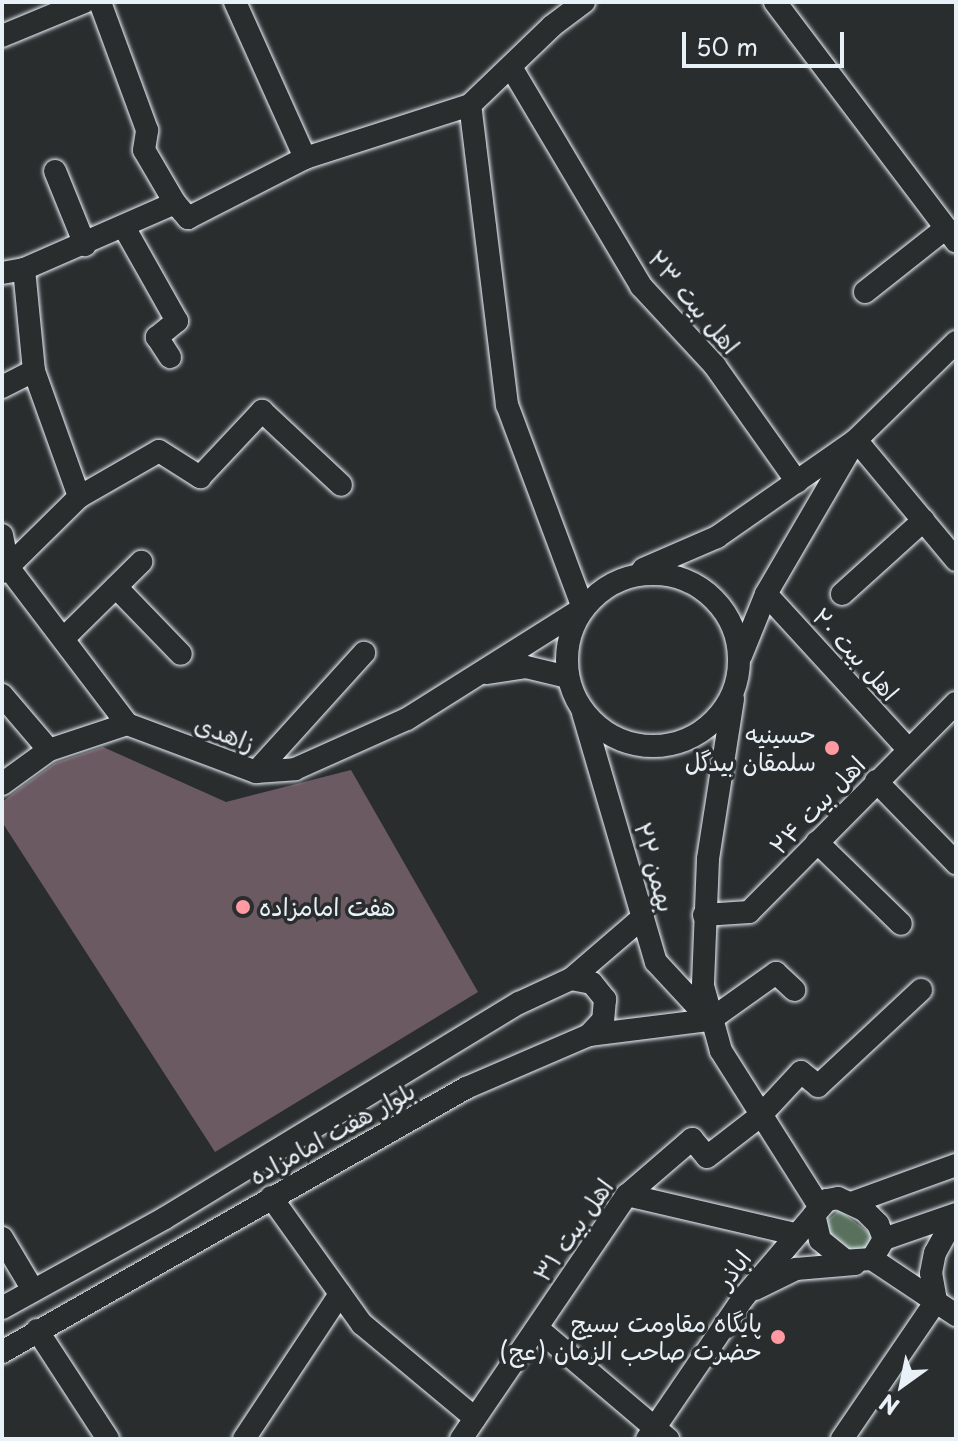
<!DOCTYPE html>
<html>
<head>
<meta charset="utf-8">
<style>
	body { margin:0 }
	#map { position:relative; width:958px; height:1441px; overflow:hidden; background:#2a2d2e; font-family:"Playpen Sans","Playpen Sans Arabic",sans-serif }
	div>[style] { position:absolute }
	.green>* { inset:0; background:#59705d }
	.building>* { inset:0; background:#6c5a62 }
	.roads { filter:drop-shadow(0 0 2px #e8f1f8) drop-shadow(0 0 2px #e8f1f8) }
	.minor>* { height:22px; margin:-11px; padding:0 11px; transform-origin:11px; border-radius:11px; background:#2a2d2e }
	.minor>.ring { margin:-11px; padding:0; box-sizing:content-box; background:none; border:22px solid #2a2d2e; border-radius:50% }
	.dots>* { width:22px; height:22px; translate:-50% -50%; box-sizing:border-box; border:4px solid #2a2d2e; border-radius:50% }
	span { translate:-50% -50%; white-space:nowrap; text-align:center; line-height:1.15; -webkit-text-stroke:7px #2a2d2e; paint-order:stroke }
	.street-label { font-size:24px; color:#e8f1f8 }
	.poi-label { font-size:24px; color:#e8f1f8 }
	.right { translate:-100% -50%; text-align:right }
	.left { translate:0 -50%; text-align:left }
	.frame { position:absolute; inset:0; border:4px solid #e8f1f8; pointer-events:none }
	.north { position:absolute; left:862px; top:1345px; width:80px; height:80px; -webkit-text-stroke:6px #2a2d2e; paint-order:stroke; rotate:213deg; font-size:22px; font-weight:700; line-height:32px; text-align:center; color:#e8f1f8 }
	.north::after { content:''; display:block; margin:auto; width:28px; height:36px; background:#e8f1f8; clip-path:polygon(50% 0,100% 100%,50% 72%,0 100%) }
	.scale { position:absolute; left:682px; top:32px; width:162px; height:36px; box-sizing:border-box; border:4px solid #e8f1f8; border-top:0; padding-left:10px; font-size:24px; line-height:28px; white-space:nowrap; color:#e8f1f8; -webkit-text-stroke:6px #2a2d2e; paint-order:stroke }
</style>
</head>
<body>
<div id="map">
	<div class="green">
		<i style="clip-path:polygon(839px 1210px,871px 1234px,868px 1251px,848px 1251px,830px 1239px,822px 1225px)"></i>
	</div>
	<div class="building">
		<i style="clip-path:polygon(103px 747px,226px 802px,351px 770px,478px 992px,215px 1152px,2px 822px,2px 802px,23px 786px,55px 763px)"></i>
	</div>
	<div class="roads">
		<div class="minor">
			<i style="left:235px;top:2px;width:171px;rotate:65.8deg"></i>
			<i style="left:775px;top:2px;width:300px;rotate:52.9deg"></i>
			<i style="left:2px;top:36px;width:89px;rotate:-22.5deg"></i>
			<i style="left:511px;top:67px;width:255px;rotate:59.3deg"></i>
			<i style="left:641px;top:286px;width:109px;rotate:47.2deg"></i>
			<i style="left:715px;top:366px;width:142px;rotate:54.7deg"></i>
			<i style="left:55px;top:171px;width:80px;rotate:67.9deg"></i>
			<i style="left:175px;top:203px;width:20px;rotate:49deg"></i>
			<i style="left:188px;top:218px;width:131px;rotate:-27.1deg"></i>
			<i style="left:305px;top:158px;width:173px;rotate:-17.8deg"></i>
			<i style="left:470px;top:105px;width:114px;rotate:-43.9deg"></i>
			<i style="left:552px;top:26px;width:40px;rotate:-37deg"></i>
			<i style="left:124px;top:227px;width:108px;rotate:60.6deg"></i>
			<i style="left:177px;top:321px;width:26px;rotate:141deg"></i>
			<i style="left:157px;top:337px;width:24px;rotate:57deg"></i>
			<i style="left:24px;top:269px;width:165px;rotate:-23.6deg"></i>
			<i style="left:175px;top:203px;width:61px;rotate:-120.3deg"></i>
			<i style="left:144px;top:150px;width:20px;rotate:-81deg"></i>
			<i style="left:147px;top:130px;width:136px;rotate:-110.2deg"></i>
			<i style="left:2px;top:273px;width:22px;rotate:-10deg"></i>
			<i style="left:24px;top:269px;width:102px;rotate:84.4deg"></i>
			<i style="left:34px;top:371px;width:134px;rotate:70.3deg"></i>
			<i style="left:79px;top:497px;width:100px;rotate:135.4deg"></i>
			<i style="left:8px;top:567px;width:197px;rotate:52.8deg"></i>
			<i style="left:865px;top:292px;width:103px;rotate:-38.3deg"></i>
			<i style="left:2px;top:387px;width:36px;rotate:-27deg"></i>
			<i style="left:856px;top:440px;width:156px;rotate:50.2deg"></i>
			<i style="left:79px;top:497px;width:92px;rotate:-29.9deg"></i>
			<i style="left:159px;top:451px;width:49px;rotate:32.4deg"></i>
			<i style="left:200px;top:477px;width:91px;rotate:-46.8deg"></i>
			<i style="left:262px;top:411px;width:108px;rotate:43.1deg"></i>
			<i style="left:2px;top:535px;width:33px;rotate:79deg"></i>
			<i style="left:8px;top:567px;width:8px;rotate:140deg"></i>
			<i style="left:643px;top:569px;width:81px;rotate:-23.4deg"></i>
			<i style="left:717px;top:537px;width:169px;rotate:-34.9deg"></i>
			<i style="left:856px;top:440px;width:140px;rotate:-44.4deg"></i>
			<i class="ring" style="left:567px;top:574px;width:150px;height:150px"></i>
			<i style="left:116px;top:587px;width:93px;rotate:45.9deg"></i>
			<i style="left:766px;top:594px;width:210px;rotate:47.5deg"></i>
			<i style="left:842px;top:594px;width:110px;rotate:-42.1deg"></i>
			<i style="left:63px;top:639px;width:110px;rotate:-44.6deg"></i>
			<i style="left:741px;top:656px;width:67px;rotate:-68deg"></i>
			<i style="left:766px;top:594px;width:169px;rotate:-59.8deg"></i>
			<i style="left:486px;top:673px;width:40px;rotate:-8.5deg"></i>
			<i style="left:526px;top:667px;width:43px;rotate:13.4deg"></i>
			<i style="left:2px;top:695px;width:72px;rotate:49.5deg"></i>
			<i style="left:733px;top:699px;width:162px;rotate:98.9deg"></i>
			<i style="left:708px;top:859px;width:127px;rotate:92.3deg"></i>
			<i style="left:703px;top:986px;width:67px;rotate:74.5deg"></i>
			<i style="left:721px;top:1051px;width:183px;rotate:57.7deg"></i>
			<i style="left:583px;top:713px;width:259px;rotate:73.7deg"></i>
			<i style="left:656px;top:962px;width:78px;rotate:47.1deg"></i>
			<i style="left:256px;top:772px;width:161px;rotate:-47.8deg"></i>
			<i style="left:876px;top:781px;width:115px;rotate:45.7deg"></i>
			<i style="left:2px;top:784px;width:58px;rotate:-35.9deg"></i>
			<i style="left:49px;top:750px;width:82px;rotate:-18.4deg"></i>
			<i style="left:127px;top:724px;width:138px;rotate:20.4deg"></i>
			<i style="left:256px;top:772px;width:39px;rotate:-4deg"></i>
			<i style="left:295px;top:769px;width:123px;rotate:-24.1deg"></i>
			<i style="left:407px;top:719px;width:208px;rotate:-32.2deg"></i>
			<i style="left:583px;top:608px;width:217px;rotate:-110.5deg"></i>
			<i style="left:507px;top:405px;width:302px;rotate:-97deg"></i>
			<i style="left:817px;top:842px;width:117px;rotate:44.3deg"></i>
			<i style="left:704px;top:915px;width:45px;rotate:-3.8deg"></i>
			<i style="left:749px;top:912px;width:294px;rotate:-45.3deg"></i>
			<i style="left:571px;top:979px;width:21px;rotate:11deg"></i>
			<i style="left:592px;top:983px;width:21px;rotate:51deg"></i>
			<i style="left:605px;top:999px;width:21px;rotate:95deg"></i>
			<i style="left:603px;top:1020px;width:21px;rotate:133deg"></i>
			<i style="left:627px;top:1195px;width:171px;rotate:13.1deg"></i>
			<i style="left:271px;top:1197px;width:156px;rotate:54.4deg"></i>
			<i style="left:362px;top:1324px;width:147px;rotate:39.8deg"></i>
			<i style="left:838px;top:1198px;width:29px;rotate:25deg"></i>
			<i style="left:864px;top:1210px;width:20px;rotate:45deg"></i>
			<i style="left:878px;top:1224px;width:16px;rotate:68deg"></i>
			<i style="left:884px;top:1239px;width:23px;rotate:121deg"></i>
			<i style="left:872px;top:1259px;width:26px;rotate:176deg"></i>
			<i style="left:846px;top:1261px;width:33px;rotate:-141deg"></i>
			<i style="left:820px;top:1240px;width:26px;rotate:-103deg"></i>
			<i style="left:814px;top:1215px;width:20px;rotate:-49deg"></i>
			<i style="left:827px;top:1200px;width:11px;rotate:-10deg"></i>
			<i style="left:851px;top:1203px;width:112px;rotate:-19.9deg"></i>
			<i style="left:2px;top:1238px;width:61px;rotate:59.2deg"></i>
			<i style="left:884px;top:1239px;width:76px;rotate:-19.1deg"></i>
			<i style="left:872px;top:1259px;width:101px;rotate:33.7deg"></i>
			<i style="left:755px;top:1289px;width:46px;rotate:-26deg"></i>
			<i style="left:796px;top:1269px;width:59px;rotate:-4.8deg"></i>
			<i style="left:2px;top:1308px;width:186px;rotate:-28.9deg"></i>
			<i style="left:165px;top:1218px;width:414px;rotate:-31.3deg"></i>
			<i style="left:519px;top:1003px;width:57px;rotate:-24.8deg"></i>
			<i style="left:571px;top:979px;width:95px;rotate:-40.7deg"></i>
			<i style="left:537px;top:1328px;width:172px;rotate:40.3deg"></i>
			<i style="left:37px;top:1330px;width:130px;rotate:56.9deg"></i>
			<i style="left:2px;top:1352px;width:534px;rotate:-29.64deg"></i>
			<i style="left:466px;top:1088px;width:134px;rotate:-23.3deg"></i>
			<i style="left:589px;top:1035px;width:122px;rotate:-7.1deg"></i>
			<i style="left:710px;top:1020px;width:81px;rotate:-35.5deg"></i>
			<i style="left:776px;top:973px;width:25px;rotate:43deg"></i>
			<i style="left:244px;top:1439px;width:174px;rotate:-56.5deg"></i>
			<i style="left:461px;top:1439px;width:295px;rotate:-55.8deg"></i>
			<i style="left:627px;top:1195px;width:86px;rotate:-40.7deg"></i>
			<i style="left:692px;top:1139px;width:23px;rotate:50deg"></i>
			<i style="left:707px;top:1157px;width:67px;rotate:-37.7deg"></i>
			<i style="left:760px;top:1116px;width:60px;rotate:-47deg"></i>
			<i style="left:801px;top:1072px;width:22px;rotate:39deg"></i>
			<i style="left:818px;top:1086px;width:141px;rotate:-43deg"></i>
			<i style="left:647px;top:1439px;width:172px;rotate:-55.7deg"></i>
			<i style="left:744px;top:1297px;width:108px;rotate:-49.5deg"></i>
			<i style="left:842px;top:1439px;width:167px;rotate:-55.7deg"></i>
			<i style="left:936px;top:1301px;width:28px;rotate:-100deg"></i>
			<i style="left:931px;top:1273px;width:20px;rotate:-79deg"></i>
			<i style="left:935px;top:1253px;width:43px;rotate:-61.1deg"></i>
		</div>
	</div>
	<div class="dots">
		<i style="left:832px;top:748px;background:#ff9aa2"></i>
		<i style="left:243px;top:907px;background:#ff9aa2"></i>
		<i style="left:778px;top:1337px;background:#ff9aa2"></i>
	</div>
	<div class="street-label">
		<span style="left:694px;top:302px;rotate:50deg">اهل بیت ۲۳</span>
		<span style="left:856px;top:654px;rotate:48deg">اهل بیت ۲۰</span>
		<span style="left:225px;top:733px;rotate:21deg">زاهدی</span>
		<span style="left:817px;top:805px;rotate:-46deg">اهل بیت ۲۴</span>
		<span style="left:655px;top:867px;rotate:74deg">۲۲ بهمن</span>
		<span style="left:332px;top:1133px;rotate:-29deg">بلوار هفت امامزاده</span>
		<span style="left:573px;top:1230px;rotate:-55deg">اهل بیت ۳۱</span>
		<span style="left:733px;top:1269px;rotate:-53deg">اباذر</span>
	</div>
	<div class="poi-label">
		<span class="right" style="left:816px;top:748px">حسینیه<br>سلمقان بیدگل</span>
		<span class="left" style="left:259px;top:907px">هفت امامزاده</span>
		<span class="right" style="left:762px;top:1337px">پایگاه مقاومت بسیج<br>حضرت صاحب الزمان (عج)</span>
	</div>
	<div class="frame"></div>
	<div class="north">N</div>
	<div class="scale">50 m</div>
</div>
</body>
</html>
